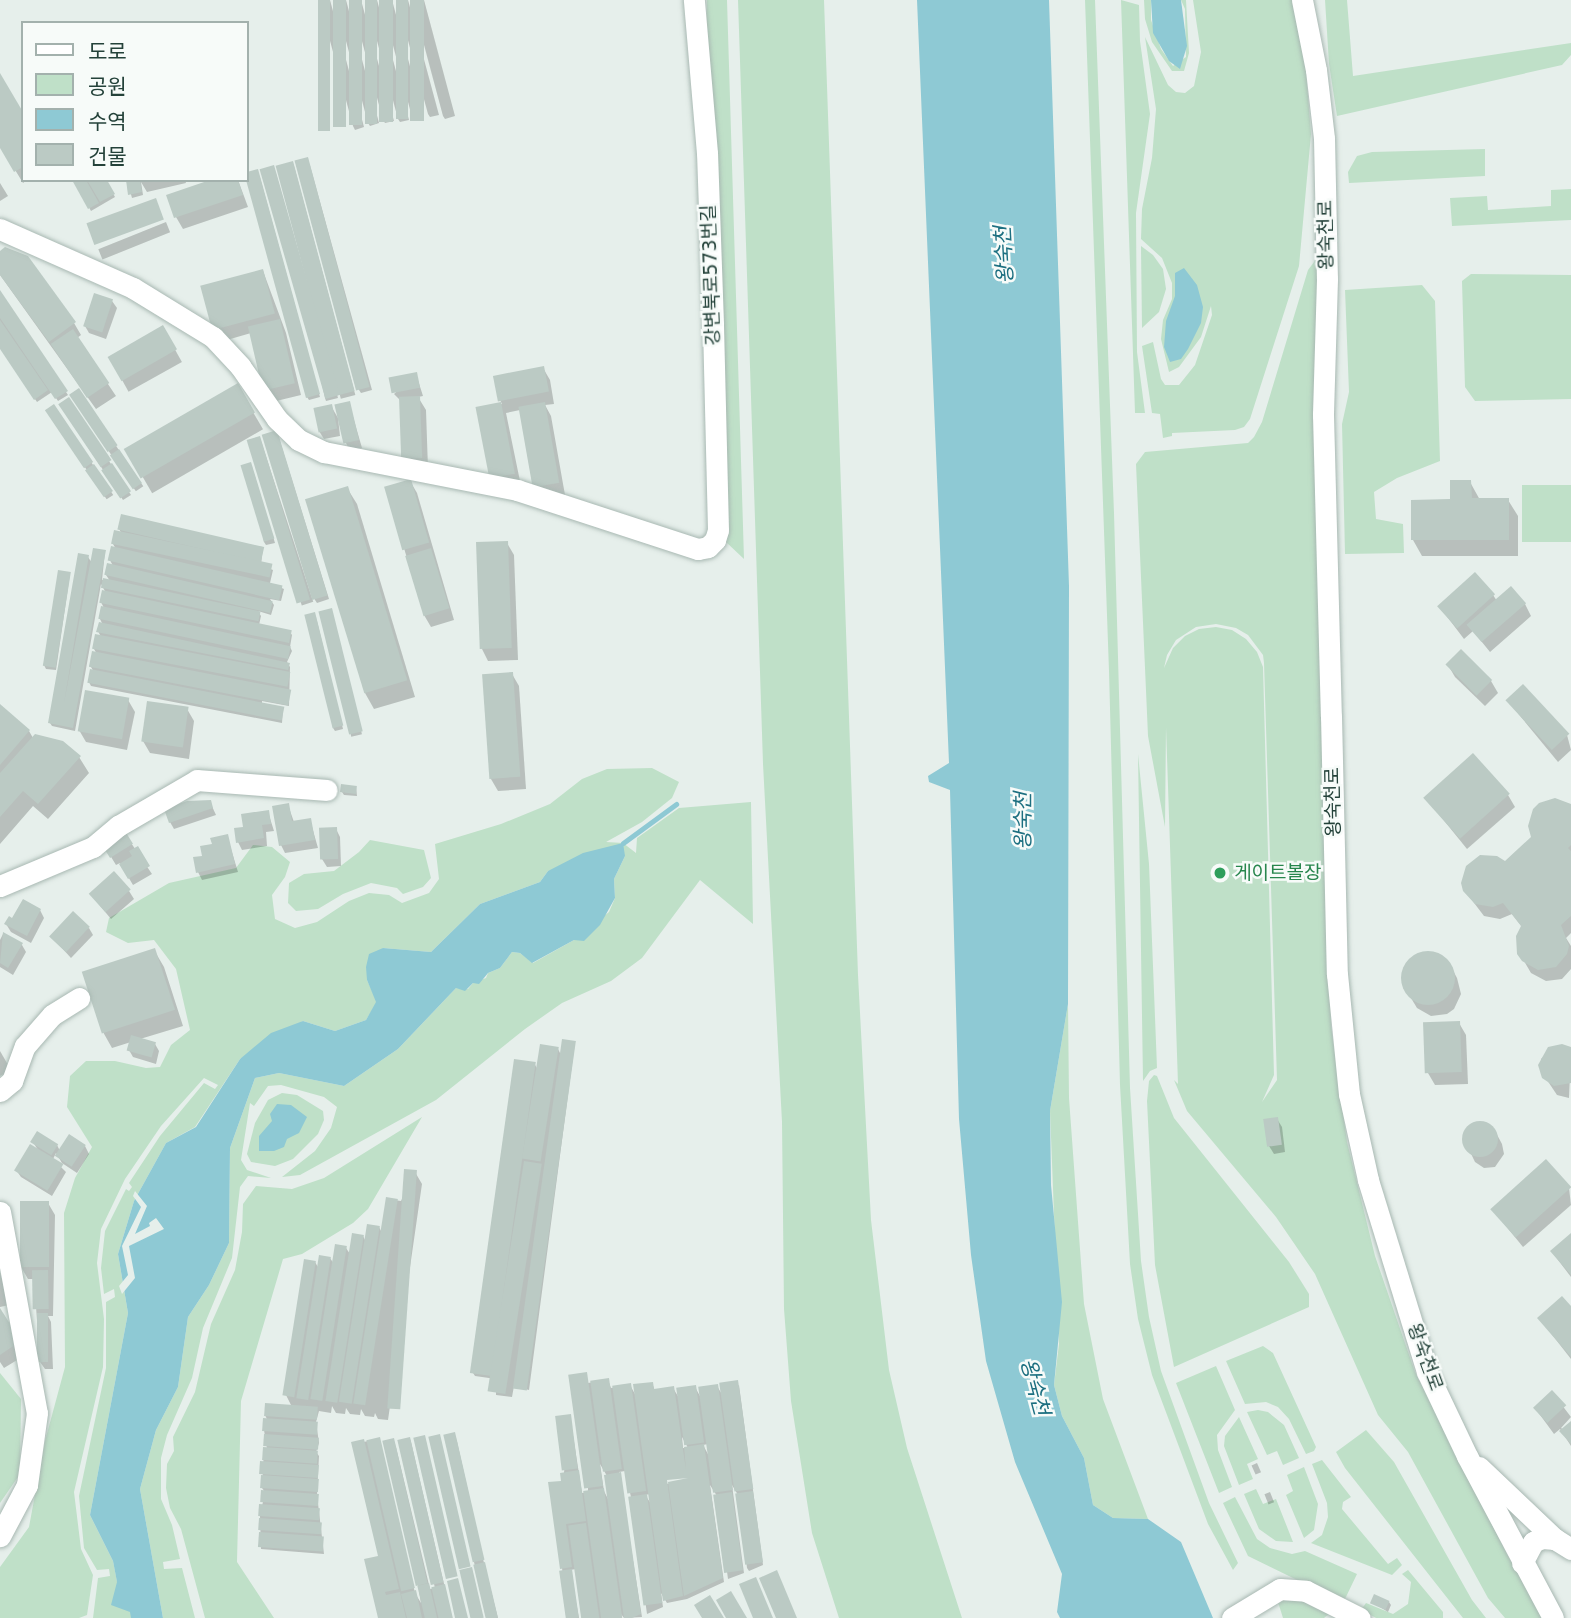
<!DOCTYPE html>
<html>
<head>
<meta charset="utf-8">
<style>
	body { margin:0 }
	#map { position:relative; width:1571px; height:1618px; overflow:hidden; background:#e6efeb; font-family:"DejaVu Sans","Noto Sans KR",sans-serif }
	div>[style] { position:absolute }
	.green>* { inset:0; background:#bfe0c8; transform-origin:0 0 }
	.water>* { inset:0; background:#8ec9d4 }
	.pier>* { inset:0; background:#e6efeb }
	.shadow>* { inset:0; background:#0003; transform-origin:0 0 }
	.stream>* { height:5px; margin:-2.5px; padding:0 2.5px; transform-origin:2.5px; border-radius:2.5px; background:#8ec9d4 }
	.building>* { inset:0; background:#bbcac4; transform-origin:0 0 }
	.round { border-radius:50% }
	.roads { filter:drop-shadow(0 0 2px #a8b8b2) drop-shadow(0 0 2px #a8b8b2) }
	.minor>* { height:21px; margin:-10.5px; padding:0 10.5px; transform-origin:10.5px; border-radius:10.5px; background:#fff }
	.dots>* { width:19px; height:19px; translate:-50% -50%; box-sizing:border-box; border:4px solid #f7fbf9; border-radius:50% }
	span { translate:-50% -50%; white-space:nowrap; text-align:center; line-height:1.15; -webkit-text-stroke:5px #f7fbf9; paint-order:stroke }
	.street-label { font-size:19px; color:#24423a }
	.leisure-label { font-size:19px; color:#27864d }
	.left { translate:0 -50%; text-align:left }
	.water-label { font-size:21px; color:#1c6f80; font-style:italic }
	.legend { position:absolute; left:21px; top:21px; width:228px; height:161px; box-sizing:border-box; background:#f7fbf9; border:2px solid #a3b1ad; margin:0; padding:9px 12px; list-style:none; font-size:21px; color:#24423a }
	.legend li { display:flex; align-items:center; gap:14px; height:35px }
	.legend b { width:35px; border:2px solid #a3b1ad }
</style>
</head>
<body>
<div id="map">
	<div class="green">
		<i style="clip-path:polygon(707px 0,727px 0,744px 559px,726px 542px,721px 318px,706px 47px)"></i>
		<i style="clip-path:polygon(738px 0,824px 0,858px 975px,871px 1220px,889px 1370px,907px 1448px,962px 1618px,839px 1618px,812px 1533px,791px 1401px,784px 1309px,782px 1122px,763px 764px)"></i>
		<i style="clip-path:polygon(1085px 0,1095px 0,1114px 513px,1130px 1088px,1141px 1261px,1149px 1317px,1161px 1371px,1209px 1503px,1238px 1563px,1233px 1570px,1208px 1524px,1152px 1375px,1138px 1319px,1130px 1264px,1120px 1085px,1109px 671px)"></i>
		<i style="clip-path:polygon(1121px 0,1139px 5px,1140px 41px,1150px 114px,1136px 213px,1137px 352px,1145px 413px,1135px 413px)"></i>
		<i style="clip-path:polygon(1144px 0,1151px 0,1151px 20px,1161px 49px,1173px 66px,1186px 57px,1185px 9px,1181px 0,1186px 0,1189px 53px,1184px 71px,1172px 71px,1152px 42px,1145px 19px)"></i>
		<i style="clip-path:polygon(1193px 0,1295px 0,1305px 59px,1311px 134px,1299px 266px,1250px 419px,1244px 427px,1235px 430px,1172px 433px,1172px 436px,1163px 438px,1160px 414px,1152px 413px,1142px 346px,1153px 342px,1161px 379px,1165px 385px,1179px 385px,1195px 365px,1212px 315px,1211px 306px,1201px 337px,1179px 367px,1169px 372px,1161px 339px,1163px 320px,1172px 299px,1172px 283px,1162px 258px,1141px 239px,1142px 209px,1152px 158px,1156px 109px,1145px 37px,1168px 85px,1176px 92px,1185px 93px,1194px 86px,1201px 52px)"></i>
		<i style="clip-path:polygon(1325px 0,1347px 0,1353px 76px,1571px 43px,1571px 55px,1562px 65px,1337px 116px,1329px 64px)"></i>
		<i style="clip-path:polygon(1485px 149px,1485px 176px,1349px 183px,1348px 172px,1357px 156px,1372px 152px)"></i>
		<i style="clip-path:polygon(1571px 189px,1571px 220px,1452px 226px,1450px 198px,1487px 196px,1488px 210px,1551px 206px,1551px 190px)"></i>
		<i style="clip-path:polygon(1141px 246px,1153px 255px,1163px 269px,1166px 289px,1159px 312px,1142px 328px)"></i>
		<i style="clip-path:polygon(evenodd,1317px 258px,1328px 933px,1331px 1026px,1347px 1142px,1375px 1256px,1415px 1372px,1508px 1556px,1544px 1618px,1505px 1618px,1488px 1598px,1408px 1452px,1378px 1415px,1315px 1274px,1276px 1217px,1187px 1111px,1174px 1080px,1178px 1084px,1166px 727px,1165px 827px,1148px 736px,1136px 464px,1145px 452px,1248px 443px,1254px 437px,1262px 422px,1308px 270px,1317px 258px,1216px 624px,1236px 628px,1248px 635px,1263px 655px,1264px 663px,1277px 1080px,1262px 1102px,1274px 1075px,1263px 667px,1257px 652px,1246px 639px,1232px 630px,1216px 627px,1199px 629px,1185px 636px,1173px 648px,1164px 668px,1167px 655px,1176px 640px,1196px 627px,1216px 624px)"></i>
		<i style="clip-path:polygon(1471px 274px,1571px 275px,1571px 399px,1475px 401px,1465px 387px,1462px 281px)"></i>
		<i style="clip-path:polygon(1422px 285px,1435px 301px,1440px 461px,1397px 478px,1374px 492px,1376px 519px,1403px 524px,1404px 553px,1345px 554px,1342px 424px,1349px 392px,1345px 290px)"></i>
		<i style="left:1571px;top:485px;width:57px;height:49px;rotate:90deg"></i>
		<i style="clip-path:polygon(1138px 754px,1149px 864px,1157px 1068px,1150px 1071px,1143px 1081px)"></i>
		<i style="clip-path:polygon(652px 768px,679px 782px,672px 798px,642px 822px,606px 842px,623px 843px,636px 853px,637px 838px,679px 808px,751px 802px,753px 924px,700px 880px,642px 958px,611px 981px,562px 1003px,525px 1029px,436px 1100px,300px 1175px,282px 1177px,315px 1151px,331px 1128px,337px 1107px,324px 1097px,281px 1085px,268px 1086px,254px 1106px,250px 1103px,241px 1160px,247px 1170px,271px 1178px,248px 1176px,240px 1187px,232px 1258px,203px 1328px,192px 1378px,167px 1435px,161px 1458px,161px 1499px,172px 1525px,180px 1559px,163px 1562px,164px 1569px,182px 1568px,195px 1618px,163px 1618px,140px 1489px,156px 1430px,178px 1387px,188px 1317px,209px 1285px,229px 1243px,230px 1148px,255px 1078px,279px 1073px,344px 1086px,398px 1049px,456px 988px,468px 989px,473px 983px,486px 978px,488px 973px,500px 968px,512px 952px,520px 953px,533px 963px,574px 940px,609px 912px,615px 898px,614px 879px,625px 856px,548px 871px,540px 882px,480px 904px,431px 952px,383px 948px,367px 980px,377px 1002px,366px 1020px,335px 1031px,303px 1021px,240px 1059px,195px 1127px,166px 1143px,134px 1201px,118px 1254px,128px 1313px,90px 1515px,113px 1561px,122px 1607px,131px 1612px,131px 1618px,93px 1618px,98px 1578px,110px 1576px,109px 1569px,97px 1570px,84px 1548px,79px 1496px,106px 1368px,106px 1302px,115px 1297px,114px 1289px,104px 1294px,101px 1268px,105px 1231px,126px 1189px,129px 1191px,132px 1187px,129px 1183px,160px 1136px,204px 1083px,215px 1089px,218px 1085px,204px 1078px,161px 1126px,125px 1179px,101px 1229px,97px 1263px,104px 1319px,103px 1367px,74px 1492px,81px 1549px,93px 1575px,87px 1615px,79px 1618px,0 1618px,0 1567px,29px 1527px,45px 1441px,65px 1367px,64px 1213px,75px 1178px,92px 1147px,67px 1107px,70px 1076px,86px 1061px,115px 1061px,146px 1068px,160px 1067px,171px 1045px,190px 1030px,176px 969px,154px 940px,128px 943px,106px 932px,109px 918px,169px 883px,236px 868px,253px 845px,272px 847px,290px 862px,285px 877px,272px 895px,275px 919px,295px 928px,317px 922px,349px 901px,369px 893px,389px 895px,402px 903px,429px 893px,439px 879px,435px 844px,501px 824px,550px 804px,582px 779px,607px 769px)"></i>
		<i style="clip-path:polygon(370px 840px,424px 850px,431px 878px,423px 887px,403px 894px,397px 888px,371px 883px,343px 894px,318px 909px,296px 911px,288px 903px,289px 883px,304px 874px,334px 871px,359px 852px)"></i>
		<i style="clip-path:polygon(1068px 1004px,1069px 1098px,1084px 1304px,1103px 1399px,1148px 1519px,1113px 1518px,1093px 1505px,1084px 1458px,1062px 1416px,1054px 1385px,1059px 1344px,1050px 1111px)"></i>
		<i style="clip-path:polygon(1154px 1075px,1157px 1076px,1174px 1118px,1289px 1262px,1309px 1294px,1309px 1307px,1174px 1367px,1155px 1265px,1147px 1101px,1149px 1081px)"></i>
		<i style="clip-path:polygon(282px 1093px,297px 1095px,323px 1111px,324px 1120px,318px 1134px,293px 1159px,275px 1166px,251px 1162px,247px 1154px,255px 1123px,268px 1100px)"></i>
		<i style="clip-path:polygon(422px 1117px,368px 1209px,353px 1223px,302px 1254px,283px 1259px,241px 1401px,237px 1562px,274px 1618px,205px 1618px,181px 1529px,170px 1508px,166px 1488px,167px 1464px,174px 1451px,173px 1437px,195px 1392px,211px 1324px,235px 1270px,242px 1232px,243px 1204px,256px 1186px,292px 1189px,324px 1178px)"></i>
		<i style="clip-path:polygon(1263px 1346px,1273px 1353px,1316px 1447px,1314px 1451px,1306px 1454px,1289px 1419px,1278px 1407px,1266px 1402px,1245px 1404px,1226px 1361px)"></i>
		<i style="clip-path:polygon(1216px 1366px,1235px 1410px,1217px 1435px,1218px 1450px,1232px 1487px,1219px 1493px,1176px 1383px)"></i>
		<i style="clip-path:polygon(0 1373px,21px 1399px,20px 1474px,0 1503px)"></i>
		<i style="clip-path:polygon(1258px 1410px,1268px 1412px,1284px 1425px,1299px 1458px,1283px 1465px,1277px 1451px,1267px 1455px,1247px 1412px)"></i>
		<i style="clip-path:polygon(1239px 1417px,1258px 1459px,1247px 1464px,1253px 1479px,1239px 1485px,1224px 1446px,1225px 1436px)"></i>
		<i style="clip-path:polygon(1366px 1430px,1394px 1462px,1472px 1600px,1486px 1618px,1463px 1618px,1345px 1468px,1336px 1452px)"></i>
		<i style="clip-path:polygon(1322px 1460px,1351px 1497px,1343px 1502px,1342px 1509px,1388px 1564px,1397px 1558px,1402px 1565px,1392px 1575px,1311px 1543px,1322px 1535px,1328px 1517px,1327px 1503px,1312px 1464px)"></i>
		<i style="clip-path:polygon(1304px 1467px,1318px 1504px,1314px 1530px,1304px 1538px,1286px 1495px,1293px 1491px,1287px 1475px)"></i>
		<i style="clip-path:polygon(1256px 1489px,1263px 1504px,1276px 1499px,1293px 1542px,1276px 1541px,1259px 1529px,1244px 1494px)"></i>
		<i style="clip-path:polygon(1235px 1497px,1257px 1539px,1270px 1548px,1292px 1554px,1305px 1551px,1357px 1574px,1345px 1599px,1340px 1601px,1248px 1556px,1223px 1503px)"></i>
		<i style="clip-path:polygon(1408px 1570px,1443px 1612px,1443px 1618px,1376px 1618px,1361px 1610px,1366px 1603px,1393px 1614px,1408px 1604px,1411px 1582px,1402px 1574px)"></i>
		<i style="clip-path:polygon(1294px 1597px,1329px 1614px,1324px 1618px,1283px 1618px,1278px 1602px,1282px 1598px)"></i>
	</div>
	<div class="water">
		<i style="clip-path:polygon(917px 0,1049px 0,1069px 586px,1068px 1004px,1050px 1111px,1051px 1185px,1062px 1302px,1054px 1385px,1062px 1416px,1084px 1458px,1093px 1505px,1113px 1518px,1148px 1519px,1181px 1542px,1213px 1618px,1060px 1618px,1057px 1612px,1062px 1574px,1015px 1462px,986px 1361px,971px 1255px,959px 1119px,950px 790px,929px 782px,928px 776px,949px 763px)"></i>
		<i style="clip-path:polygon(1151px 0,1181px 0,1187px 46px,1180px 69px,1169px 61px,1153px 33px)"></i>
		<i style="clip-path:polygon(1184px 268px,1197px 285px,1203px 307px,1201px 323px,1188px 349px,1181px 359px,1170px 362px,1164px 347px,1166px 321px,1175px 296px,1175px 273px)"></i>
		<i style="clip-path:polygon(623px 843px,625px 856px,614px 879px,615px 898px,600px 925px,584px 941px,574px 940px,532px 963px,520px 953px,512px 952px,500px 968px,488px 973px,479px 984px,473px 983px,465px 991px,456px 988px,398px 1049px,344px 1086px,279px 1073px,255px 1078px,230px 1148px,229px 1243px,209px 1285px,188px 1317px,178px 1387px,156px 1430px,140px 1489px,163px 1618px,131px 1618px,130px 1612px,111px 1605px,117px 1582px,113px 1561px,90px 1515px,128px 1313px,118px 1254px,134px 1201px,166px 1143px,196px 1127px,240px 1059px,271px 1033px,303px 1021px,335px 1031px,366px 1020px,376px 1002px,367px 980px,366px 967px,369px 954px,383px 948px,431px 952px,480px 904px,540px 882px,548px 871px,583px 853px)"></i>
		<i style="clip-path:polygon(277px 1104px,291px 1105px,307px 1117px,299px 1133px,287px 1139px,284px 1147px,274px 1151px,259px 1151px,259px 1136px,272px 1121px,270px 1114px)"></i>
	</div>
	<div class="pier">
		<i style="clip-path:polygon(135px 1191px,147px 1206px,135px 1234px,150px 1226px,149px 1223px,156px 1218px,164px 1229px,129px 1246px,135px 1278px,122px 1294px,119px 1286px,128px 1275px,122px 1246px,141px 1207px,133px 1196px)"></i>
	</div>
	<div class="shadow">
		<i style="clip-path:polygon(319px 0,330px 0,364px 127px,355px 130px,353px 126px)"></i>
		<i style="clip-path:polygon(335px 0,346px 0,379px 123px,370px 126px,368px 123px)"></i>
		<i style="clip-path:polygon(351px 0,361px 0,394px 121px,385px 123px,383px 120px)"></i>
		<i style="clip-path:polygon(366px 0,377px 0,409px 120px,400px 122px,398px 119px)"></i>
		<i style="clip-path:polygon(381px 0,392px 0,424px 118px,414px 120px,412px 117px)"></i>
		<i style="clip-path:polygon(397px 0,408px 0,439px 115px,430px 117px,428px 114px)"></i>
		<i style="clip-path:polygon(412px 0,424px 0,455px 116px,445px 119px,443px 116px)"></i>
		<i style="clip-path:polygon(0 78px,23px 115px,23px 180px,27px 180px,23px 183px,0 145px)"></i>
		<i style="clip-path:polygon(309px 162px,372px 390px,361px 393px,359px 390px)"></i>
		<i style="left:294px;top:166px;width:237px;height:15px;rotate:75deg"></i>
		<i style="clip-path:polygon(275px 170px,338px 398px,326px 401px,325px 398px)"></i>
		<i style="clip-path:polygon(259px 174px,320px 397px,309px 400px,307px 397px)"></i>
		<i style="clip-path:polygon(74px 180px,105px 180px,115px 197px,91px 211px)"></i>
		<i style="clip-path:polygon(127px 180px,185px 180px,186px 183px,147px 192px,141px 182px,143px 195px,132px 198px)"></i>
		<i style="clip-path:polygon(238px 180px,248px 207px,183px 229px,176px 217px)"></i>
		<i style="clip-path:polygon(0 183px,8px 196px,0 201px)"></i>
		<i style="left:166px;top:222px;width:11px;height:73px;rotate:68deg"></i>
		<i style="clip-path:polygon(0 253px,74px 323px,81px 335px,77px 338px,116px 396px,96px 409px,0 275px)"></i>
		<i style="clip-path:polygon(263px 271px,286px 333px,301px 395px,272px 402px,251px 333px,220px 342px,213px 330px)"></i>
		<i style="clip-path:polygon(0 293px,68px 395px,58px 401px,52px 392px,37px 402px,0 347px)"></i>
		<i style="clip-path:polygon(112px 301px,117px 308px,106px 339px,89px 333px,85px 326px)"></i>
		<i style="left:163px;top:328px;width:39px;height:61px;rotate:61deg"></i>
		<i style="clip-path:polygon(543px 368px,550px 380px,554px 404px,545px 405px,551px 416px,565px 495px,541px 500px,520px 410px,506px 413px,521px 486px,491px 479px,477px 408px,502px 404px,500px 400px)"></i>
		<i style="clip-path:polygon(416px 374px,423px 396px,418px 397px,426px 410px,428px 469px,403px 458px,401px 401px,394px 394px)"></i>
		<i style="left:238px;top:386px;width:50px;height:128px;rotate:60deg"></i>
		<i style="left:79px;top:391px;width:115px;height:9px;rotate:56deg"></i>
		<i style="clip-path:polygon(349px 403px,362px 448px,350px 451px,346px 443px)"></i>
		<i style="clip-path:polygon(60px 405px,109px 461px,131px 495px,123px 500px)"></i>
		<i style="clip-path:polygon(331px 406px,338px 418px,340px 436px,324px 439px,319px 431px)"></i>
		<i style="left:54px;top:407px;width:106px;height:8px;rotate:56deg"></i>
		<i style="clip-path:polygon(264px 435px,278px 435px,329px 599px,317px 603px,315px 600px)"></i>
		<i style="left:261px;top:441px;width:169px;height:12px;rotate:72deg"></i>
		<i style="clip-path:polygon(252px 467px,275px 543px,266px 545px,264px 542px)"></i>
		<i style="clip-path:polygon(410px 481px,417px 493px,454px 620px,431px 627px,424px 615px,386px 488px)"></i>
		<i style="clip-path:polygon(1470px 482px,1480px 500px,1508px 500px,1518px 516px,1518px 556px,1422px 556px,1413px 540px)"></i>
		<i style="clip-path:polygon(347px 488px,357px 504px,415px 697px,374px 709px,365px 693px)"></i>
		<i style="clip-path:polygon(119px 529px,263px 547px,261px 565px,273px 570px,270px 583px,284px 589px,281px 601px,270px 599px,274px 605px,271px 615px,258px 611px,261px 616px,259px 625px,290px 632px,292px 635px,290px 647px,292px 651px,287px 662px,290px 667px,289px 706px,262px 701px,262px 705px,283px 709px,282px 723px,91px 686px,89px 682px,94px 672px,91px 667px,97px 654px,94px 649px,101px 637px,98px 631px,103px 625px,100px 619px,104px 608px,101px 602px,106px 593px,101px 584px,75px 731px,52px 726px,50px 723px,88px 557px,92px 563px,105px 552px,102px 580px,110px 581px,106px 575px,113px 566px,110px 560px,116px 549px,113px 544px,122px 534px)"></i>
		<i style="clip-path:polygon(507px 543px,514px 555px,518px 660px,488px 661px,482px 649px)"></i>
		<i style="clip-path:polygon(70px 574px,56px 670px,46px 669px,44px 665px)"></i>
		<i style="clip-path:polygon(1493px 595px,1497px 601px,1525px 604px,1531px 616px,1490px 652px,1473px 631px,1464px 639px,1439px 606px)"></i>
		<i style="left:331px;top:610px;width:128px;height:11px;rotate:76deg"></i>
		<i style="clip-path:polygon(316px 617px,343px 729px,335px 731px,333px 728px)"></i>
		<i style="clip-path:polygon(1448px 665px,1491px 681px,1498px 693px,1485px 706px,1455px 677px)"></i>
		<i style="clip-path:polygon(512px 674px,519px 686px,526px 789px,498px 791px,491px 779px,484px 676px)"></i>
		<i style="clip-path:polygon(128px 700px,135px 712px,127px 750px,86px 742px,79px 730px)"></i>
		<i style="clip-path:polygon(1507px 700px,1567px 735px,1571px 750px,1558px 762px)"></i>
		<i style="clip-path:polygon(0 706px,29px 731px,33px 738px,79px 757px,89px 773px,48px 819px,33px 806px,0 844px)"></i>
		<i style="clip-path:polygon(187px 709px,194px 721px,189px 759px,150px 753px,143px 741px)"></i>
		<i style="clip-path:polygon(356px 787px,357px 796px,344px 795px,342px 792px)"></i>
		<i style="clip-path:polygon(1508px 795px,1515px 807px,1467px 849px,1425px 797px)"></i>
		<i style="clip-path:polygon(210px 802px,216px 815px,174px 829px,170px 822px)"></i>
		<i style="clip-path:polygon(288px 805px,294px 822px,310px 820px,318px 848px,285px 853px,281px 845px)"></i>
		<i style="clip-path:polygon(1571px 807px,1571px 933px,1566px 938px,1571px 946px,1571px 969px,1562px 979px,1546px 981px,1531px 973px,1524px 961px,1523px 928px,1512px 914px,1500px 919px,1484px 916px,1465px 891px,1506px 863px)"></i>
		<i style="clip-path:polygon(268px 812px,274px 831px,266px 832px,267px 846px,242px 850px,238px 842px)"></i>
		<i style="clip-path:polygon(336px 829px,340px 837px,341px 866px,327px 867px,322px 859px)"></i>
		<i style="clip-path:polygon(125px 834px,152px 874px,133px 885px,120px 863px,116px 865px,105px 847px)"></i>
		<i style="clip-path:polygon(227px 836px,238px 872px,202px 880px,198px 872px,204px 857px)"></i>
		<i style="clip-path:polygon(129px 891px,134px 899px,111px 919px,92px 896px)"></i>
		<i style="clip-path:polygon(40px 910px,44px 918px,31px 943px,11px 932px,6px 924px)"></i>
		<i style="clip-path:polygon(89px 928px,93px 935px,71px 958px,51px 936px)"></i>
		<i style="clip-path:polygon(3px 934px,22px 945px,26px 952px,13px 975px,0 967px,0 940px)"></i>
		<i style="clip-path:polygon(154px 950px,164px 967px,183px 1026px,140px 1039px,155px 1044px,159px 1051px,156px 1064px,133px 1057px,129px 1050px,131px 1042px,112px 1048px,103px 1032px)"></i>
		<i style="clip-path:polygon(1420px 954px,1437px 955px,1450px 965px,1457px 978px,1461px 994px,1454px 1009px,1447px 1014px,1431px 1016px,1417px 1008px,1405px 988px,1403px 980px,1407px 964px)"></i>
		<i style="clip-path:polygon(1459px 1023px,1466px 1035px,1468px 1084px,1435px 1085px,1428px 1073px)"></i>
		<i style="clip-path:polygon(575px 1042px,529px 1390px,514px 1386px,512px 1397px,496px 1395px,496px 1379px,475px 1376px,473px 1373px,534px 1063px,538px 1070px,558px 1049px,561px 1055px)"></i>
		<i style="clip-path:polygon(1555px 1046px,1571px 1050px,1569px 1098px,1557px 1095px,1541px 1071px,1541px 1059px)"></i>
		<i style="clip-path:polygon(0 1051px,11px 1070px,0 1076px)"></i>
		<i style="clip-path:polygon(1277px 1119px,1282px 1127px,1285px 1152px,1274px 1154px,1269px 1146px)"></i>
		<i style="clip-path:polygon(1481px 1123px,1495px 1131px,1502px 1144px,1504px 1154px,1495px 1167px,1484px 1168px,1475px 1162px,1464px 1139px,1471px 1126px)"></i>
		<i style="clip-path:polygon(33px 1142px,57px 1145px,60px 1151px,85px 1146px,89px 1154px,77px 1173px,62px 1163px,56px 1153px,53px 1159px,66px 1172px,52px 1196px,21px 1177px,16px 1170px,38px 1150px)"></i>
		<i style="clip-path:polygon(415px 1172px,422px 1184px,388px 1420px,378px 1419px,375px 1413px,374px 1417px,365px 1416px,361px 1409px,360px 1415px,350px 1414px,346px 1408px,345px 1414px,336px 1413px,332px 1406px,331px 1413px,319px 1411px,316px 1422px,319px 1443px,316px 1452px,319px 1456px,317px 1495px,324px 1554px,261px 1549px,260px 1516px,265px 1492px,262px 1488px,264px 1449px,267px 1449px,264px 1430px,268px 1421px,265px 1415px,292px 1407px,286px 1395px,315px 1262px,319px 1269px,330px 1258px,334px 1264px,346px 1248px,350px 1254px,363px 1236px,366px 1242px,379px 1227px,382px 1233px,387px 1199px,401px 1201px)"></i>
		<i style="clip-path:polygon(1569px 1188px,1571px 1205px,1523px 1247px,1492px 1209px)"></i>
		<i style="clip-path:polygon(48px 1203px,55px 1215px,53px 1316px,48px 1316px,51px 1322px,53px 1369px,45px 1369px,40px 1362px,34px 1279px,28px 1279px,21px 1267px)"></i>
		<i style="clip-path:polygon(1571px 1235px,1571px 1277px,1552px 1252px)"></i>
		<i style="clip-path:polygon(0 1272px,9px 1305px,0 1307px)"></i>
		<i style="clip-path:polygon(1571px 1309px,1571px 1359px,1539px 1318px)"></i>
		<i style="clip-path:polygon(0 1311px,22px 1357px,4px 1368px,0 1362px)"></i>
		<i style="clip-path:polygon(evenodd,608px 1380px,611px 1388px,630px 1385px,636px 1396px,652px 1383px,655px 1391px,673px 1388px,679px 1398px,695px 1387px,701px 1398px,717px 1386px,723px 1396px,739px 1385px,763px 1565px,749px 1571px,747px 1568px,738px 1495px,732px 1485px,744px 1573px,728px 1579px,717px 1496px,710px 1485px,724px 1582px,687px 1599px,667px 1603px,661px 1593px,663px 1607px,647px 1614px,631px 1497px,625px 1471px,619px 1472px,642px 1617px,624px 1618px,621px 1614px,622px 1618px,583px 1618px,576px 1569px,570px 1570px,579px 1618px,568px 1618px,562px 1568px,563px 1482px,570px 1416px,582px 1493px,588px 1492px,588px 1383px,608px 1380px,682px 1437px,688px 1448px,683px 1448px,682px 1437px,608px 1380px,708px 1444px,709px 1456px,703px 1445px,708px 1444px,608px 1380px,600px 1464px,607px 1476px,609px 1501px,604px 1491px,600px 1464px,608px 1380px,697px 1477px,697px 1480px,666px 1484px,665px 1479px,697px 1477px,608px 1380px,650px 1494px,652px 1505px,645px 1495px,650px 1494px)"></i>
		<i style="clip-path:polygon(1552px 1392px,1571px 1417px,1561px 1428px,1564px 1430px,1571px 1424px,1571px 1446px,1560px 1429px,1554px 1434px,1535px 1408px)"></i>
		<i style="clip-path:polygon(456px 1437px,484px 1563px,498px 1618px,487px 1618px,474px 1562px)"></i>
		<i style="clip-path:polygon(379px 1439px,415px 1593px,421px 1603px,395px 1443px,430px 1589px,435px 1588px,399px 1441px,410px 1439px,411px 1442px,452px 1618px,380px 1618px,380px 1557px,353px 1444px)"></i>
		<i style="left:1257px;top:1463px;width:10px;height:6px;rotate:66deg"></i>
		<i style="left:1270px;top:1492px;width:11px;height:6px;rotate:68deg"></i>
		<i style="clip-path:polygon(1372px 1602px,1389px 1602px,1391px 1605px,1388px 1612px)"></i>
	</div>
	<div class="stream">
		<i style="left:623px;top:843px;width:66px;rotate:-36.3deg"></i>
	</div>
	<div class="building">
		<i style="left:318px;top:0;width:12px;height:131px"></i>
		<i style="left:333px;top:0;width:13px;height:127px"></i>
		<i style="left:349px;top:0;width:13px;height:125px"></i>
		<i style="left:365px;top:0;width:12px;height:124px"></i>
		<i style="left:379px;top:0;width:14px;height:122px"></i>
		<i style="left:396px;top:0;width:12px;height:119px"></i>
		<i style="left:410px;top:0;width:14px;height:121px"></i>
		<i style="clip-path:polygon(0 73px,23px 112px,23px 167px,14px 172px,0 148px)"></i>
		<i style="left:308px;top:157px;width:238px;height:14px;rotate:75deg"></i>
		<i style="left:293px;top:161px;width:238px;height:18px;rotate:75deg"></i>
		<i style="left:274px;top:165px;width:239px;height:15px;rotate:74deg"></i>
		<i style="clip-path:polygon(258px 169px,320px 394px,306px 398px,246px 180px,247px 172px)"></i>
		<i style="clip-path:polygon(72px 180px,86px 180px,99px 203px,88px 209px)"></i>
		<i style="clip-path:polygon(87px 180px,107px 180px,115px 194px,100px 202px)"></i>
		<i style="clip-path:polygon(126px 180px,140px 180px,142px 192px,128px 195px)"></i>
		<i style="clip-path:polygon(210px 180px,238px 180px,243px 195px,174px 218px,166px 195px)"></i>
		<i style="left:156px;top:198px;width:23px;height:74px;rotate:70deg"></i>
		<i style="clip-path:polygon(5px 247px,28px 256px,76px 322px,49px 342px,0 275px,0 251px)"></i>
		<i style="left:263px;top:269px;width:46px;height:65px;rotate:75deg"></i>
		<i style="clip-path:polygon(0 290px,68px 391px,55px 399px,0 318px)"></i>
		<i style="left:94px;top:293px;width:20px;height:35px;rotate:18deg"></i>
		<i style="left:280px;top:319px;width:66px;height:33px;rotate:77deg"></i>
		<i style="clip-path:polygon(0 320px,48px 390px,34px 400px,0 349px)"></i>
		<i style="left:163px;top:325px;width:28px;height:64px;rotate:60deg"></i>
		<i style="left:73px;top:329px;width:65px;height:27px;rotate:56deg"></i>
		<i style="left:544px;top:366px;width:26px;height:52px;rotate:79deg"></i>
		<i style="left:417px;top:372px;width:16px;height:29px;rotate:79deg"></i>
		<i style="left:238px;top:383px;width:34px;height:132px;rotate:60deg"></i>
		<i style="left:79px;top:388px;width:69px;height:12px;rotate:56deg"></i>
		<i style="left:420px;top:396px;width:62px;height:21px;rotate:88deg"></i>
		<i style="left:69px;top:397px;width:76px;height:13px;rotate:56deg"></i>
		<i style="left:350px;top:401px;width:40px;height:16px;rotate:77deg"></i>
		<i style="left:501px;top:402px;width:73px;height:26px;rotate:79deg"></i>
		<i style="left:545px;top:402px;width:82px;height:27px;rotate:80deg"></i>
		<i style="left:54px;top:404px;width:70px;height:11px;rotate:56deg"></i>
		<i style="left:332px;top:404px;width:25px;height:19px;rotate:78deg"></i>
		<i style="left:277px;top:430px;width:173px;height:16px;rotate:73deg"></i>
		<i style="left:260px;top:436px;width:171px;height:14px;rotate:73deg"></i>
		<i style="left:119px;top:449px;width:41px;height:11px;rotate:56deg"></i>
		<i style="left:251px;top:462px;width:80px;height:11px;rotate:73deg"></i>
		<i style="left:112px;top:463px;width:34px;height:13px;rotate:56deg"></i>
		<i style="left:94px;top:464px;width:33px;height:11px;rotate:55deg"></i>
		<i style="left:411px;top:479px;width:66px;height:28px;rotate:74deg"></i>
		<i style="clip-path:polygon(1450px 480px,1471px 480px,1472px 498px,1509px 498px,1509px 540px,1411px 540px,1411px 500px,1450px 499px)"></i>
		<i style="left:348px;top:486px;width:203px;height:45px;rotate:73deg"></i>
		<i style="left:121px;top:514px;width:147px;height:16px;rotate:13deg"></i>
		<i style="left:114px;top:530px;width:162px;height:14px;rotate:12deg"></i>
		<i style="left:508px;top:541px;width:107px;height:32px;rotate:88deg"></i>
		<i style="left:111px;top:546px;width:176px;height:15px;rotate:13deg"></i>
		<i style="clip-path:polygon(93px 548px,106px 550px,73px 728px,48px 723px,78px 553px,89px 555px,64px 703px)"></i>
		<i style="left:431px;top:548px;width:63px;height:27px;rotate:73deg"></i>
		<i style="left:107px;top:563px;width:170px;height:12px;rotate:13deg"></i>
		<i style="left:58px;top:570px;width:13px;height:97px;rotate:9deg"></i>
		<i style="left:1475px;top:572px;width:30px;height:51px;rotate:48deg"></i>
		<i style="left:103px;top:578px;width:161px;height:10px;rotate:12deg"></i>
		<i style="left:1511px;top:586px;width:23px;height:59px;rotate:49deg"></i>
		<i style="left:102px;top:590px;width:194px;height:13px;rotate:12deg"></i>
		<i style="left:101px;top:606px;width:194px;height:13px;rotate:12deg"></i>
		<i style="left:332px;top:608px;width:127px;height:14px;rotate:76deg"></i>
		<i style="left:315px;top:612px;width:117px;height:11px;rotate:76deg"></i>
		<i style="clip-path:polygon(99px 622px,290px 663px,288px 670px,96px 632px)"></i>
		<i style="left:95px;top:634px;width:199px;height:15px;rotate:11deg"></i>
		<i style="left:1461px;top:649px;width:44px;height:22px;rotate:45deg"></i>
		<i style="left:92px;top:651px;width:203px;height:16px;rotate:11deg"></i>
		<i style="left:90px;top:669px;width:198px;height:14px;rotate:11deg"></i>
		<i style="left:513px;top:672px;width:105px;height:31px;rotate:86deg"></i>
		<i style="left:1523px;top:684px;width:68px;height:24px;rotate:47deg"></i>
		<i style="left:85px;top:690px;width:45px;height:42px;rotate:10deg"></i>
		<i style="left:147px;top:701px;width:42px;height:41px;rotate:8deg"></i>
		<i style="clip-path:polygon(0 704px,30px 730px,0 765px)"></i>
		<i style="clip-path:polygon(35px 734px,63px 741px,81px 756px,38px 804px,23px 791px,0 817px,0 773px)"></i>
		<i style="left:1473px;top:753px;width:55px;height:67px;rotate:48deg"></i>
		<i style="left:341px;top:784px;width:16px;height:8px;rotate:7deg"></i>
		<i style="clip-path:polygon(1555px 798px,1571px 804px,1571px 845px,1568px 848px,1571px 851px,1571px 916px,1561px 925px,1569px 946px,1567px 954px,1556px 967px,1538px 970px,1522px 961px,1517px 954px,1516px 936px,1521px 926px,1503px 903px,1493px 907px,1475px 904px,1463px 891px,1461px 883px,1466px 866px,1480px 855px,1497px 856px,1505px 861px,1531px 837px,1528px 826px,1533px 809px,1539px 803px)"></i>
		<i style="clip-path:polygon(211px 800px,213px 808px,169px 823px,164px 809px,187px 801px)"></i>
		<i style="clip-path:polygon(289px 803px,292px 821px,311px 818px,315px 840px,279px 846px,272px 806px)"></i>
		<i style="clip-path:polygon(269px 810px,271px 824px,262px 825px,264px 838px,236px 843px,234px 828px,243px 827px,241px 814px)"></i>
		<i style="left:337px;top:827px;width:32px;height:18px;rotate:88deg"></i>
		<i style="left:125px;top:831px;width:15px;height:27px;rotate:58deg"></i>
		<i style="clip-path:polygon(228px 834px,235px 864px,196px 873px,193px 857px,202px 856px,200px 846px,212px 844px,210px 838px)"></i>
		<i style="clip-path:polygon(138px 846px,150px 866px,128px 879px,119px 864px,132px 856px,129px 851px)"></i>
		<i style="left:114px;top:871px;width:25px;height:34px;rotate:48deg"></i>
		<i style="clip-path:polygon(23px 899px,41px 909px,27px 936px,4px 924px,9px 916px,12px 918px)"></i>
		<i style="left:73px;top:911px;width:23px;height:35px;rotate:43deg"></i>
		<i style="clip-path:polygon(3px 932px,23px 943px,8px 968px,0 963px)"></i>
		<i style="left:155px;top:948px;width:65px;height:77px;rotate:72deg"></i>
		<i class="round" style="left:1401px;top:951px;width:54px;height:54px"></i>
		<i style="left:1460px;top:1021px;width:51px;height:37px;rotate:88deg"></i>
		<i style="left:131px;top:1035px;width:26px;height:16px;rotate:16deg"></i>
		<i style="left:562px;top:1039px;width:14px;height:353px;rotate:8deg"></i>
		<i style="left:540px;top:1044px;width:19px;height:116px;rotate:9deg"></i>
		<i style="clip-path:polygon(1562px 1044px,1571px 1047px,1571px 1083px,1554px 1086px,1542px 1078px,1538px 1065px,1548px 1047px)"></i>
		<i style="left:514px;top:1059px;width:22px;height:317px;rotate:8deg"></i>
		<i style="left:1278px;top:1117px;width:28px;height:15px;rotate:82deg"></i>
		<i class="round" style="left:1462px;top:1121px;width:36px;height:36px"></i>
		<i style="left:37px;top:1131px;width:25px;height:13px;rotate:32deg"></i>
		<i style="left:69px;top:1134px;width:20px;height:26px;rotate:33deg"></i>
		<i style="left:30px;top:1144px;width:39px;height:31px;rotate:31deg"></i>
		<i style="left:1546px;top:1159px;width:38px;height:75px;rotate:48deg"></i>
		<i style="left:524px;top:1161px;width:18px;height:233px;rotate:9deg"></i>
		<i style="left:404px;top:1169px;width:13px;height:240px;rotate:4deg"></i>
		<i style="left:386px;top:1197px;width:12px;height:209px;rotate:9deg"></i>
		<i style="left:20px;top:1201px;width:29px;height:66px"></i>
		<i style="left:367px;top:1224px;width:13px;height:180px;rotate:9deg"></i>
		<i style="left:352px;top:1233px;width:12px;height:170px;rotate:9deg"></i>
		<i style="clip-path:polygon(1571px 1233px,1571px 1275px,1550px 1251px)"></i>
		<i style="left:335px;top:1244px;width:12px;height:157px;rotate:9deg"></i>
		<i style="left:319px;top:1255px;width:12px;height:145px;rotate:9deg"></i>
		<i style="left:304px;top:1259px;width:12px;height:138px;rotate:9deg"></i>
		<i style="left:48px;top:1270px;width:39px;height:16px;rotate:89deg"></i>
		<i style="clip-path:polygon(1562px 1296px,1571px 1306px,1571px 1357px,1537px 1318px)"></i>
		<i style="clip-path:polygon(0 1308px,12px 1327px,16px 1344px,0 1355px)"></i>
		<i style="left:37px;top:1313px;width:11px;height:49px"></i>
		<i style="left:587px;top:1372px;width:115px;height:19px;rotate:82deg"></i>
		<i style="left:609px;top:1378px;width:92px;height:19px;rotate:82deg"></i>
		<i style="left:738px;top:1380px;width:110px;height:19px;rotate:82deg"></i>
		<i style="clip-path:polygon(653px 1382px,654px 1389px,674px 1386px,686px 1470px,684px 1447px,704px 1444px,723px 1578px,684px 1596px,668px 1482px,688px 1478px,667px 1480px,683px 1596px,663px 1601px,633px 1384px)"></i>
		<i style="left:631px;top:1383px;width:109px;height:19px;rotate:82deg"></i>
		<i style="left:718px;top:1384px;width:107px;height:20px;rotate:82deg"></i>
		<i style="left:696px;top:1385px;width:58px;height:20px;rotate:82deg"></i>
		<i style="left:1552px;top:1390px;width:21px;height:26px;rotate:47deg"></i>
		<i style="left:265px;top:1403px;width:53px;height:13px;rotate:4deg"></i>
		<i style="left:571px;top:1414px;width:55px;height:16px;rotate:83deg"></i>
		<i style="left:263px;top:1418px;width:55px;height:13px;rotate:4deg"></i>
		<i style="clip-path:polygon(1571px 1421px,1571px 1444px,1559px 1431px)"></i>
		<i style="left:455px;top:1432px;width:131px;height:12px;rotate:77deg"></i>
		<i style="left:264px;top:1434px;width:55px;height:12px;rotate:4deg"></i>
		<i style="left:440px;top:1434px;width:136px;height:12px;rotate:77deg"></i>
		<i style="left:425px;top:1435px;width:145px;height:12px;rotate:77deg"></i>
		<i style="left:380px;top:1437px;width:155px;height:14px;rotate:77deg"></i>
		<i style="left:410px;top:1437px;width:149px;height:13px;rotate:77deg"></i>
		<i style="left:394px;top:1438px;width:149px;height:12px;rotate:77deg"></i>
		<i style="clip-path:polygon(364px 1439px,399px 1589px,385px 1592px,386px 1595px,400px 1592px,406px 1618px,378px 1618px,364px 1559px,378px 1556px,351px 1442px)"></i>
		<i style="left:263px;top:1447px;width:55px;height:13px;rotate:4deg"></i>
		<i style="left:260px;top:1461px;width:59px;height:13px;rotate:4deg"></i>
		<i style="clip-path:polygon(579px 1470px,586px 1521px,566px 1524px,572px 1567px,560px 1569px,548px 1482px,561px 1481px,560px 1473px)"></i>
		<i style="clip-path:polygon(621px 1472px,641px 1614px,632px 1618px,624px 1618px,604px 1475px)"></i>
		<i style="left:261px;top:1475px;width:58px;height:13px;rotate:4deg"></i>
		<i style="left:604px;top:1488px;width:131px;height:21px;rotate:82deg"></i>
		<i style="left:261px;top:1490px;width:58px;height:12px;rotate:4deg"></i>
		<i style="left:753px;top:1491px;width:72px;height:18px;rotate:82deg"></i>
		<i style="left:732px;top:1492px;width:79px;height:19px;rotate:82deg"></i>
		<i style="left:647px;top:1494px;width:110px;height:19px;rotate:82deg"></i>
		<i style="left:259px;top:1504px;width:61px;height:12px;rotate:4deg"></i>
		<i style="left:259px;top:1518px;width:63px;height:12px;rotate:4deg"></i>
		<i style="left:586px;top:1523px;width:96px;height:18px;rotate:82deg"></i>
		<i style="left:259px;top:1532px;width:65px;height:15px;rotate:4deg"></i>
		<i style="left:485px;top:1562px;width:57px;height:12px;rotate:77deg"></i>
		<i style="left:472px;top:1567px;width:52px;height:13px;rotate:77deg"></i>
		<i style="left:572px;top:1569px;width:49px;height:13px;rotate:82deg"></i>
		<i style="clip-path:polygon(777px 1570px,797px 1618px,776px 1618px,759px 1578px)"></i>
		<i style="clip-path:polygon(756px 1577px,773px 1618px,753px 1618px,739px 1584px)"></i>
		<i style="clip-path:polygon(458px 1578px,468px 1618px,455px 1618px,447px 1581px)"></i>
		<i style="left:429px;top:1583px;width:36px;height:12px;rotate:77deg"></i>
		<i style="left:445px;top:1584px;width:35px;height:14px;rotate:77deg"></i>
		<i style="clip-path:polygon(416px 1590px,422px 1618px,407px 1618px,401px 1594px)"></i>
		<i style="clip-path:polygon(731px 1591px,747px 1618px,726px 1618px,716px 1600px)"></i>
		<i style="left:1374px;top:1594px;width:17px;height:10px;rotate:24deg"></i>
		<i style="clip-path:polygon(710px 1595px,724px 1618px,702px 1618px,694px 1605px)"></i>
	</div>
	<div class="roads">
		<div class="minor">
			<i style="left:1302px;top:0;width:71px;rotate:78.7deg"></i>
			<i style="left:1316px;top:70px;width:68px;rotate:83.3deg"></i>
			<i style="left:1324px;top:138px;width:141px;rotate:88.8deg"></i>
			<i style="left:1327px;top:279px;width:136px;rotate:91.7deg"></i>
			<i style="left:1323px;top:415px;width:301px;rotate:88.5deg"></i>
			<i style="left:1331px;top:716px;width:258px;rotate:88.7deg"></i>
			<i style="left:1337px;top:974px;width:121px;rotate:84.3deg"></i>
			<i style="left:1349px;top:1094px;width:88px;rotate:77.5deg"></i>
			<i style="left:1368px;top:1180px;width:201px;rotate:72.9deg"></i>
			<i style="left:1427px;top:1372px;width:93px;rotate:64.5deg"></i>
			<i style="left:1467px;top:1456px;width:183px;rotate:62deg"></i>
			<i style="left:0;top:229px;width:145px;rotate:23.9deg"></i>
			<i style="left:133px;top:288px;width:94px;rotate:31.5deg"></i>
			<i style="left:213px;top:337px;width:40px;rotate:47deg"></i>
			<i style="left:240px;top:366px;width:65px;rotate:55.1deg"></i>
			<i style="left:277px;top:419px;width:30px;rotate:44deg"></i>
			<i style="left:299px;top:440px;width:28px;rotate:26deg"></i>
			<i style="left:324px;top:452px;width:197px;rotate:11.1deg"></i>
			<i style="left:517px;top:490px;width:190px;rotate:18.1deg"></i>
			<i style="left:698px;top:549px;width:10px;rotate:-11deg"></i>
			<i style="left:708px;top:547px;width:10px;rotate:-45deg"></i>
			<i style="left:715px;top:540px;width:10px;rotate:-73deg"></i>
			<i style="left:718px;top:530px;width:206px;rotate:-91.4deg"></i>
			<i style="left:713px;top:324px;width:171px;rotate:-92deg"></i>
			<i style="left:707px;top:153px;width:154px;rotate:-94.9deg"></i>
			<i style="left:0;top:886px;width:101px;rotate:-22.8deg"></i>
			<i style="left:93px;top:847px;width:33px;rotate:-40deg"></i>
			<i style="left:118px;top:826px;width:91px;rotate:-30.2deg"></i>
			<i style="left:197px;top:780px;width:130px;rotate:4.4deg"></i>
			<i style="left:0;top:1091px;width:16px;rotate:-40deg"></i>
			<i style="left:12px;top:1081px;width:37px;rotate:-70deg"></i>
			<i style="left:25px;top:1046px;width:41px;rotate:-48.9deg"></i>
			<i style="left:52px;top:1015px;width:32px;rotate:-32deg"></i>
			<i style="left:0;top:1212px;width:204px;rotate:79.6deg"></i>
			<i style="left:37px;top:1413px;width:73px;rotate:97.9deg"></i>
			<i style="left:27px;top:1485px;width:58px;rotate:117.9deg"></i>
			<i style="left:1479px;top:1467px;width:105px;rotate:43.5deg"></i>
			<i style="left:1555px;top:1539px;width:19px;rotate:32deg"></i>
			<i style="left:1522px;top:1563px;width:24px;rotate:-62deg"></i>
			<i style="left:1533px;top:1542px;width:10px;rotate:-24deg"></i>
			<i style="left:1542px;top:1538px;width:13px;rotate:4deg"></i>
			<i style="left:1232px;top:1618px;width:56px;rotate:-31.1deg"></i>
			<i style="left:1280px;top:1589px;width:26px;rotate:4deg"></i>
			<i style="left:1306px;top:1591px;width:60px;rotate:26.6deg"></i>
		</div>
	</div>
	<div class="dots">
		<i style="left:1220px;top:873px;background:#2e9e5b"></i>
	</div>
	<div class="street-label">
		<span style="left:1326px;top:235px;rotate:-91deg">왕숙천로</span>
		<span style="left:711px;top:275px;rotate:-92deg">강변북로573번길</span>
		<span style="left:1333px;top:802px;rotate:-91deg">왕숙천로</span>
		<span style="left:1425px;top:1357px;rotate:70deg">왕숙천로</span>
	</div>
	<div class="leisure-label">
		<span class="left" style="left:1234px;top:873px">게이트볼장</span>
	</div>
	<div class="water-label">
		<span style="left:1004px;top:255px;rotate:-93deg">왕숙천</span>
		<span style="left:1023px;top:821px;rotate:-90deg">왕숙천</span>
		<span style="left:1035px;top:1387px;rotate:75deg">왕숙천</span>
	</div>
	<ul class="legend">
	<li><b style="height:9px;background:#fff"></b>도로</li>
	<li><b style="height:19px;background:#bfe0c8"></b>공원</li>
	<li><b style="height:19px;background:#8ec9d4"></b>수역</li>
	<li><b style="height:19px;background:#bbcac4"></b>건물</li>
	</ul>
</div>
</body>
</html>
